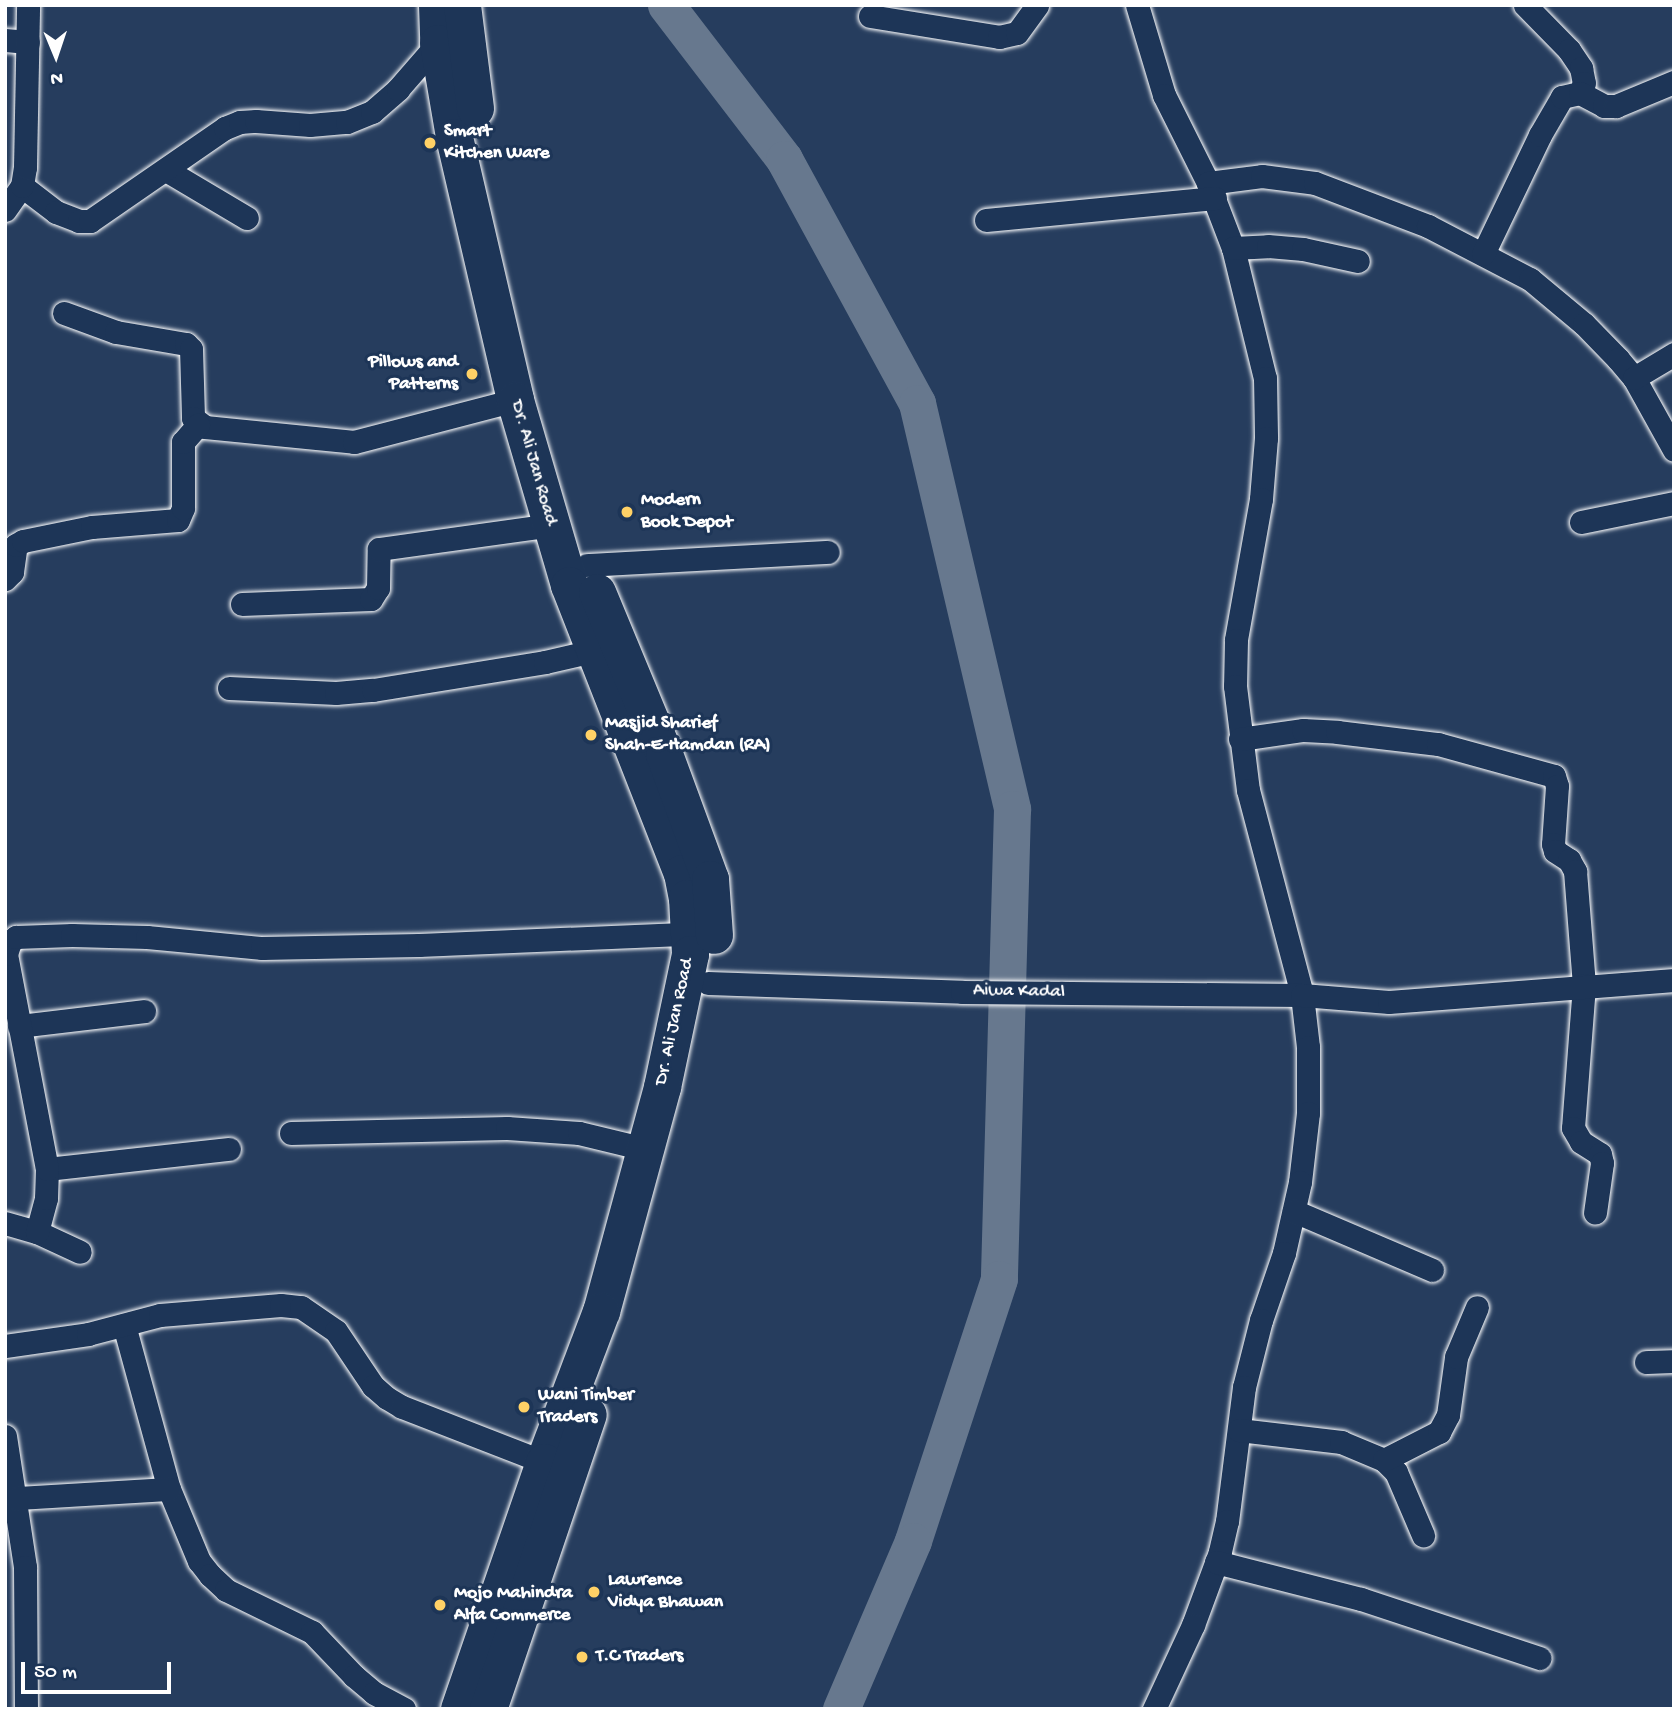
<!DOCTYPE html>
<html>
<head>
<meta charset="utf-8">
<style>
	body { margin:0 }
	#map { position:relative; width:1679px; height:1714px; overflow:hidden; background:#263d5e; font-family:"Gochi Hand",sans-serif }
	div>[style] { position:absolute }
	.river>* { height:37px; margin:-18.5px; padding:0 18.5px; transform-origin:18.5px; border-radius:18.5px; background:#67788e }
	.roads { filter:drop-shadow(0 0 2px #fff) drop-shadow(0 0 2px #fff) }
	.minor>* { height:23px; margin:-11.5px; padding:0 11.5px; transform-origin:11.5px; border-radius:11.5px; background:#1d3557 }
	.primary>* { height:37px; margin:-18.5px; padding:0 18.5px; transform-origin:18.5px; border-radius:18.5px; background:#1d3557 }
	.dots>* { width:19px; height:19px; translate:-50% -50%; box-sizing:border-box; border:4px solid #1d3557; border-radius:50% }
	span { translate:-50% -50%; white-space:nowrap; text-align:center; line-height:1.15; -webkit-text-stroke:6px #1d3557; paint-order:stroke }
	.poi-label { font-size:19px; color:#fff; font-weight:700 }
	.left { translate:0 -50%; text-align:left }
	.right { translate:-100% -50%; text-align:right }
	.street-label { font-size:19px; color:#fff }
	.frame { position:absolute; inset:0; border:7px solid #fff; pointer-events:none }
	.north { position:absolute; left:21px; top:21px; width:70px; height:70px; -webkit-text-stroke:5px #1d3557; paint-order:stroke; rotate:178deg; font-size:19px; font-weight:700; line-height:28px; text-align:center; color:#fff }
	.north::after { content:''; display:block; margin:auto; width:24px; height:32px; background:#fff; clip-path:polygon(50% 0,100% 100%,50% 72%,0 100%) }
	.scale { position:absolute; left:21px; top:1662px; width:150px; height:32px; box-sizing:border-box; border:4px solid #fff; border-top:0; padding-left:9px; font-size:21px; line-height:24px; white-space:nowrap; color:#fff; -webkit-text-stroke:5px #1d3557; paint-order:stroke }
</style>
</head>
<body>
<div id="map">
	<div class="river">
		<i style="left:666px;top:5px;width:194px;rotate:52.5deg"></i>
		<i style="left:784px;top:159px;width:278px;rotate:61.4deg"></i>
		<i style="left:917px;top:403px;width:417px;rotate:76.8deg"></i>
		<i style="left:1012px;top:809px;width:470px;rotate:91.6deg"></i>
		<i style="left:999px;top:1279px;width:276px;rotate:108.2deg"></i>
		<i style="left:913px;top:1541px;width:183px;rotate:113.2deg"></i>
	</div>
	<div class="roads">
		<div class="minor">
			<i style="left:1137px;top:5px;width:94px;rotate:73.3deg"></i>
			<i style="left:1164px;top:95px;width:98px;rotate:63.4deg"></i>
			<i style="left:1208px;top:183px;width:70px;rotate:69deg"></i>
			<i style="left:1233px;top:248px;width:134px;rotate:76.2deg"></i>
			<i style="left:1265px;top:378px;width:60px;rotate:89deg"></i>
			<i style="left:1266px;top:438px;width:61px;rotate:94.7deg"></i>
			<i style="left:1261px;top:499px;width:143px;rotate:100.1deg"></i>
			<i style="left:1236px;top:640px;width:46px;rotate:91.2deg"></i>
			<i style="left:1235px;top:686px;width:105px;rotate:82.9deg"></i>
			<i style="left:1248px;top:790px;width:212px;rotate:75.2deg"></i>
			<i style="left:1302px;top:995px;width:52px;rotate:83.4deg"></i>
			<i style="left:1308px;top:1047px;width:66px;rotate:90deg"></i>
			<i style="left:1308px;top:1113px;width:69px;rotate:96.6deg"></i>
			<i style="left:1300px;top:1182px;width:73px;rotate:102.7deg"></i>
			<i style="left:1284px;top:1253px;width:71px;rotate:108.9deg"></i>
			<i style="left:1261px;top:1320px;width:69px;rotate:104.2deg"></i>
			<i style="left:1244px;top:1387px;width:135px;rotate:97.2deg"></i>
			<i style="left:1227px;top:1521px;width:32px;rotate:103deg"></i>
			<i style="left:1220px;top:1552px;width:78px;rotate:110.3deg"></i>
			<i style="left:1193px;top:1625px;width:93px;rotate:114.9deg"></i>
			<i style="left:1525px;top:5px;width:63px;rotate:45.6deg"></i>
			<i style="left:1569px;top:50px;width:22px;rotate:56deg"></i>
			<i style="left:1581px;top:68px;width:15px;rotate:79deg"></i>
			<i style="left:1584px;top:83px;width:11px;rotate:112deg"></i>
			<i style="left:870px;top:16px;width:131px;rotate:9.2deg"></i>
			<i style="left:999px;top:37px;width:18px;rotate:-13deg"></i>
			<i style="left:1017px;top:33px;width:34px;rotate:-54deg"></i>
			<i style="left:5px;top:40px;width:23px;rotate:5deg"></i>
			<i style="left:166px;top:170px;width:94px;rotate:30.7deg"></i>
			<i style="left:1208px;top:183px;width:54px;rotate:-7.4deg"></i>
			<i style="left:1262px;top:176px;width:53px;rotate:7.5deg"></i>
			<i style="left:1315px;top:183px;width:121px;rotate:20.8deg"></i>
			<i style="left:1428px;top:226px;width:115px;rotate:27.5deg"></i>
			<i style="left:1530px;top:279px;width:70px;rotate:39.8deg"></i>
			<i style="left:1584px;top:324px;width:49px;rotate:45.8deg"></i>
			<i style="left:1618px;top:359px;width:25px;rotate:50deg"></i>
			<i style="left:1634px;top:378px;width:82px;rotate:60.9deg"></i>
			<i style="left:22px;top:186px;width:43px;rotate:37.4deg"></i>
			<i style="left:56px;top:212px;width:25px;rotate:21deg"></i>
			<i style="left:79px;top:221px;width:11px"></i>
			<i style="left:90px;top:221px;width:164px;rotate:-34.6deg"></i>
			<i style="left:225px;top:128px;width:16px;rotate:-22deg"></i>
			<i style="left:240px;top:122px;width:16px;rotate:-4deg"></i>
			<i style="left:256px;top:121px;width:54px;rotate:4.2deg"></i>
			<i style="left:310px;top:125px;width:37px;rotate:-5deg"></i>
			<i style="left:347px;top:122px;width:27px;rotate:-22deg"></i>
			<i style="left:372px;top:112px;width:35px;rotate:-41deg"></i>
			<i style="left:398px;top:89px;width:61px;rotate:-49deg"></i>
			<i style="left:5px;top:210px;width:29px;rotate:-55deg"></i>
			<i style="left:22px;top:186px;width:19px;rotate:-81deg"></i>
			<i style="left:25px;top:167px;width:162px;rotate:-88.9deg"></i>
			<i style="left:986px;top:220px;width:230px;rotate:-5.5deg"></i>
			<i style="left:1233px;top:248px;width:35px;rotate:-3deg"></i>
			<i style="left:1268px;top:246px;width:35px;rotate:5deg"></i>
			<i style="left:1303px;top:249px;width:56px;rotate:12.3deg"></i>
			<i style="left:1483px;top:254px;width:132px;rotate:-64.4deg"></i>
			<i style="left:1540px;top:135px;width:44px;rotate:-59.9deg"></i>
			<i style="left:1562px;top:97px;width:18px;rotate:-13deg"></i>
			<i style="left:1580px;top:93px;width:27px;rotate:28deg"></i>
			<i style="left:1604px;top:106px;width:12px"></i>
			<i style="left:1616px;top:106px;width:63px;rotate:-22.5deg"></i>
			<i style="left:64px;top:313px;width:55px;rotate:20.1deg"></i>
			<i style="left:116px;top:332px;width:71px;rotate:9.7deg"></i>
			<i style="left:186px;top:344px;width:7px;rotate:45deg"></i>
			<i style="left:191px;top:349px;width:69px;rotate:88.3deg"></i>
			<i style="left:193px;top:418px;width:15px;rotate:37deg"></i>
			<i style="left:205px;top:427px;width:150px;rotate:5.7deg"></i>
			<i style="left:354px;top:442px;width:166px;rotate:-14.6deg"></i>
			<i style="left:1634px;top:378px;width:47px;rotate:-31deg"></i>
			<i style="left:1581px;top:522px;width:95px;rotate:-11.5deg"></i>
			<i style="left:587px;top:565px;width:241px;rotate:-3.1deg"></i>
			<i style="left:5px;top:579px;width:10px;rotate:-45deg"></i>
			<i style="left:12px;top:572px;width:27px;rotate:-82deg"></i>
			<i style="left:16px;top:545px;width:8px;rotate:-30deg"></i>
			<i style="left:23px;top:541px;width:70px;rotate:-11.5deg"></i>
			<i style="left:92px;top:527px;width:86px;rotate:-4.7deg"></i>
			<i style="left:178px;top:520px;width:13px;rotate:-67deg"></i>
			<i style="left:183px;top:508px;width:66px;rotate:-90deg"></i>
			<i style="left:183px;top:442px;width:23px;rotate:-49deg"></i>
			<i style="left:242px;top:604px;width:129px;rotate:-2.2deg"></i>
			<i style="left:371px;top:599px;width:13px;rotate:-58deg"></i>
			<i style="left:378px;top:588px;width:39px;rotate:-89deg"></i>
			<i style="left:379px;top:549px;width:174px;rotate:-7.9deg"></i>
			<i style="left:229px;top:688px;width:107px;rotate:2.7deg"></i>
			<i style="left:336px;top:693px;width:37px;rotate:-5deg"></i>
			<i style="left:373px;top:690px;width:174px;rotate:-9.2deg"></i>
			<i style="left:545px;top:662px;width:49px;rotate:-12.9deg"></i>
			<i style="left:1240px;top:739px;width:64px;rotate:-8.1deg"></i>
			<i style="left:1303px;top:730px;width:34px;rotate:3deg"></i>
			<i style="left:1337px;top:732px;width:102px;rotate:6.8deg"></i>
			<i style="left:1438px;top:744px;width:120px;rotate:15.4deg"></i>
			<i style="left:1554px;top:776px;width:10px;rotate:73deg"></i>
			<i style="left:1557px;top:786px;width:58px;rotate:93.9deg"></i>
			<i style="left:1553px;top:844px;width:7px;rotate:74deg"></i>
			<i style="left:1555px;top:851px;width:17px;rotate:33deg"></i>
			<i style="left:1569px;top:860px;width:13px;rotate:61deg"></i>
			<i style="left:1575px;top:871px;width:114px;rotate:85.5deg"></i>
			<i style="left:1584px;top:985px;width:143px;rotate:94.4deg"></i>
			<i style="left:1573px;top:1128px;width:16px;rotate:60deg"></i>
			<i style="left:1581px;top:1142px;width:22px;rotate:32deg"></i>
			<i style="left:1600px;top:1154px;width:9px;rotate:77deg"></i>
			<i style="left:1602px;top:1163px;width:50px;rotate:98deg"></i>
			<i style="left:708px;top:983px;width:254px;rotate:2deg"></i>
			<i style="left:962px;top:992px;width:340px;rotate:0.5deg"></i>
			<i style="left:1302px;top:995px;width:87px;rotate:4.6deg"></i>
			<i style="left:1389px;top:1002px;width:286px;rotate:-4.4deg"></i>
			<i style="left:19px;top:1026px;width:126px;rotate:-6.8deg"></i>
			<i style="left:291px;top:1133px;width:216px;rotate:-1.3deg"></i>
			<i style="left:507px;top:1128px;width:72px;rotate:4deg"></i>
			<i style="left:579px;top:1133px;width:68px;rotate:13.6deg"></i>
			<i style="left:47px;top:1169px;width:183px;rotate:-6.3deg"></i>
			<i style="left:1294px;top:1211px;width:150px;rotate:23.1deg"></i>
			<i style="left:5px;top:1223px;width:33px;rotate:16deg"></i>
			<i style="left:37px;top:1232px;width:47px;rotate:24.9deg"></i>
			<i style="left:37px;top:1232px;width:35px;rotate:-75deg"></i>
			<i style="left:46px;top:1198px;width:29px;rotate:-88deg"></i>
			<i style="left:47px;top:1169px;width:219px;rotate:-100.8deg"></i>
			<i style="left:6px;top:954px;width:13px;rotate:-72deg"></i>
			<i style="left:10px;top:942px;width:8px;rotate:-40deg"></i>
			<i style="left:16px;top:937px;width:56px;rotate:-2deg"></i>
			<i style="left:72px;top:935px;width:75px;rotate:1.5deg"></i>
			<i style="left:147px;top:937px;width:116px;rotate:5.5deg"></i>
			<i style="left:262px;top:948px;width:157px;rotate:-1.1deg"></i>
			<i style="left:419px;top:945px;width:281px;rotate:-2.4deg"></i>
			<i style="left:124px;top:1325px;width:170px;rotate:74.7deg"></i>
			<i style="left:169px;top:1489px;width:78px;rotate:67.4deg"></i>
			<i style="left:199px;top:1561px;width:18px;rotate:52deg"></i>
			<i style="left:210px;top:1575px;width:22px;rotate:43deg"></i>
			<i style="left:226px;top:1590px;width:96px;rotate:26deg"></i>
			<i style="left:312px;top:1632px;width:61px;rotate:46.3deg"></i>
			<i style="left:354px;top:1676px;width:26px;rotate:40deg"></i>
			<i style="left:374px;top:1693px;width:34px;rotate:28deg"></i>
			<i style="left:5px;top:1346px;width:84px;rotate:-8.2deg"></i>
			<i style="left:88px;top:1334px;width:74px;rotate:-14.8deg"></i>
			<i style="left:160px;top:1315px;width:121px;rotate:-4.7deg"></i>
			<i style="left:281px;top:1305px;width:20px;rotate:6deg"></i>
			<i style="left:301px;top:1307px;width:42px;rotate:34.4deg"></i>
			<i style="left:336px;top:1331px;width:66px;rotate:56.1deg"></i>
			<i style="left:373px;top:1386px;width:18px;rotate:41deg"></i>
			<i style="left:387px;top:1398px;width:17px;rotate:31deg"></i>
			<i style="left:402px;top:1407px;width:152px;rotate:21.2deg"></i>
			<i style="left:1646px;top:1362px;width:28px;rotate:-2deg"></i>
			<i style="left:1239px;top:1430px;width:103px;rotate:6.7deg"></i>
			<i style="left:1341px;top:1442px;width:47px;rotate:22.7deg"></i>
			<i style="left:1384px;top:1460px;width:17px;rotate:45deg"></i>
			<i style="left:1396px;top:1472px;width:69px;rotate:66.8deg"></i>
			<i style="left:5px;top:1436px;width:133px;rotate:81.3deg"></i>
			<i style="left:25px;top:1567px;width:142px;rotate:89.6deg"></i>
			<i style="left:1384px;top:1460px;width:62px;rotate:-27deg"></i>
			<i style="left:1439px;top:1432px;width:19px;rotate:-62deg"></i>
			<i style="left:1448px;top:1415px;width:59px;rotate:-82.1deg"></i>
			<i style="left:1456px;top:1357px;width:54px;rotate:-67.2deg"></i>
			<i style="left:17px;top:1498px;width:152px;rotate:-3.4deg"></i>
			<i style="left:1216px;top:1562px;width:150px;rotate:14.3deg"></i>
			<i style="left:1361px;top:1599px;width:188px;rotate:18.3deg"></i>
		</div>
		<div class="primary">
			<i style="left:437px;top:5px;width:38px;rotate:88deg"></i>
			<i style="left:438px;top:43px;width:95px;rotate:80.3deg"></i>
			<i style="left:454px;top:137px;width:270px;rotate:76.9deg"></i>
			<i style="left:515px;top:400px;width:193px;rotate:73.7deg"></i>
			<i style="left:569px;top:585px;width:309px;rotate:68.6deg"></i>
			<i style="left:682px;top:873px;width:25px;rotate:79deg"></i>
			<i style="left:687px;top:898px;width:56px;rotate:86.9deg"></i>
			<i style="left:690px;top:954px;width:136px;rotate:101.9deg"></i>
			<i style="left:662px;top:1087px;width:232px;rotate:105.2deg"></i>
			<i style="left:601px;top:1311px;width:161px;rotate:110.7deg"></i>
			<i style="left:544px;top:1462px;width:261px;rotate:109deg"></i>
			<i style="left:462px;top:5px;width:104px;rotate:82.8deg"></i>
			<i style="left:597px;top:592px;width:175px;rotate:67.5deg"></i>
			<i style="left:664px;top:754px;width:133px;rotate:69.8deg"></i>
			<i style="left:710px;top:879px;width:56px;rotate:85.9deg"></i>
			<i style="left:488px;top:1709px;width:311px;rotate:-71.3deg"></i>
		</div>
	</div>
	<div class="dots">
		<i style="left:430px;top:143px;background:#ffd166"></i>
		<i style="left:472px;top:374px;background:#ffd166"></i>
		<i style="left:627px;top:512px;background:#ffd166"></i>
		<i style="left:591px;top:735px;background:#ffd166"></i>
		<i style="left:524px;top:1407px;background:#ffd166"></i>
		<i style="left:594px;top:1592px;background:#ffd166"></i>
		<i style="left:440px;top:1605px;background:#ffd166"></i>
		<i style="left:582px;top:1657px;background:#ffd166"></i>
	</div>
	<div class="poi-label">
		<span class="left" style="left:444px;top:143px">Smart<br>Kitchen Ware</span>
		<span class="right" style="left:458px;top:374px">Pillows and<br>Patterns</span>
		<span class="left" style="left:641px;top:512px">Modern<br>Book Depot</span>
		<span class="left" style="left:605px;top:735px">Masjid Sharief<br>Shah-E-Hamdan (RA)</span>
		<span class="left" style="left:538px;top:1407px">Wani Timber<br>Traders</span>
		<span class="left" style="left:608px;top:1592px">Lawrence<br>Vidya Bhawan</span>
		<span class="left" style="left:454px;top:1605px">Mojo Mahindra<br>Alfa Commerce</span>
		<span class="left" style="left:596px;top:1657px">T.C Traders</span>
	</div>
	<div class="street-label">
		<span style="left:533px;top:463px;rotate:74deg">Dr. Ali Jan Road</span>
		<span style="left:1019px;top:992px;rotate:1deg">Aiwa Kadal</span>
		<span style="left:675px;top:1022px;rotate:-78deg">Dr. Ali Jan Road</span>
	</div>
	<div class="frame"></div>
	<div class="north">N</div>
	<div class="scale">50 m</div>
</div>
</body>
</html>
